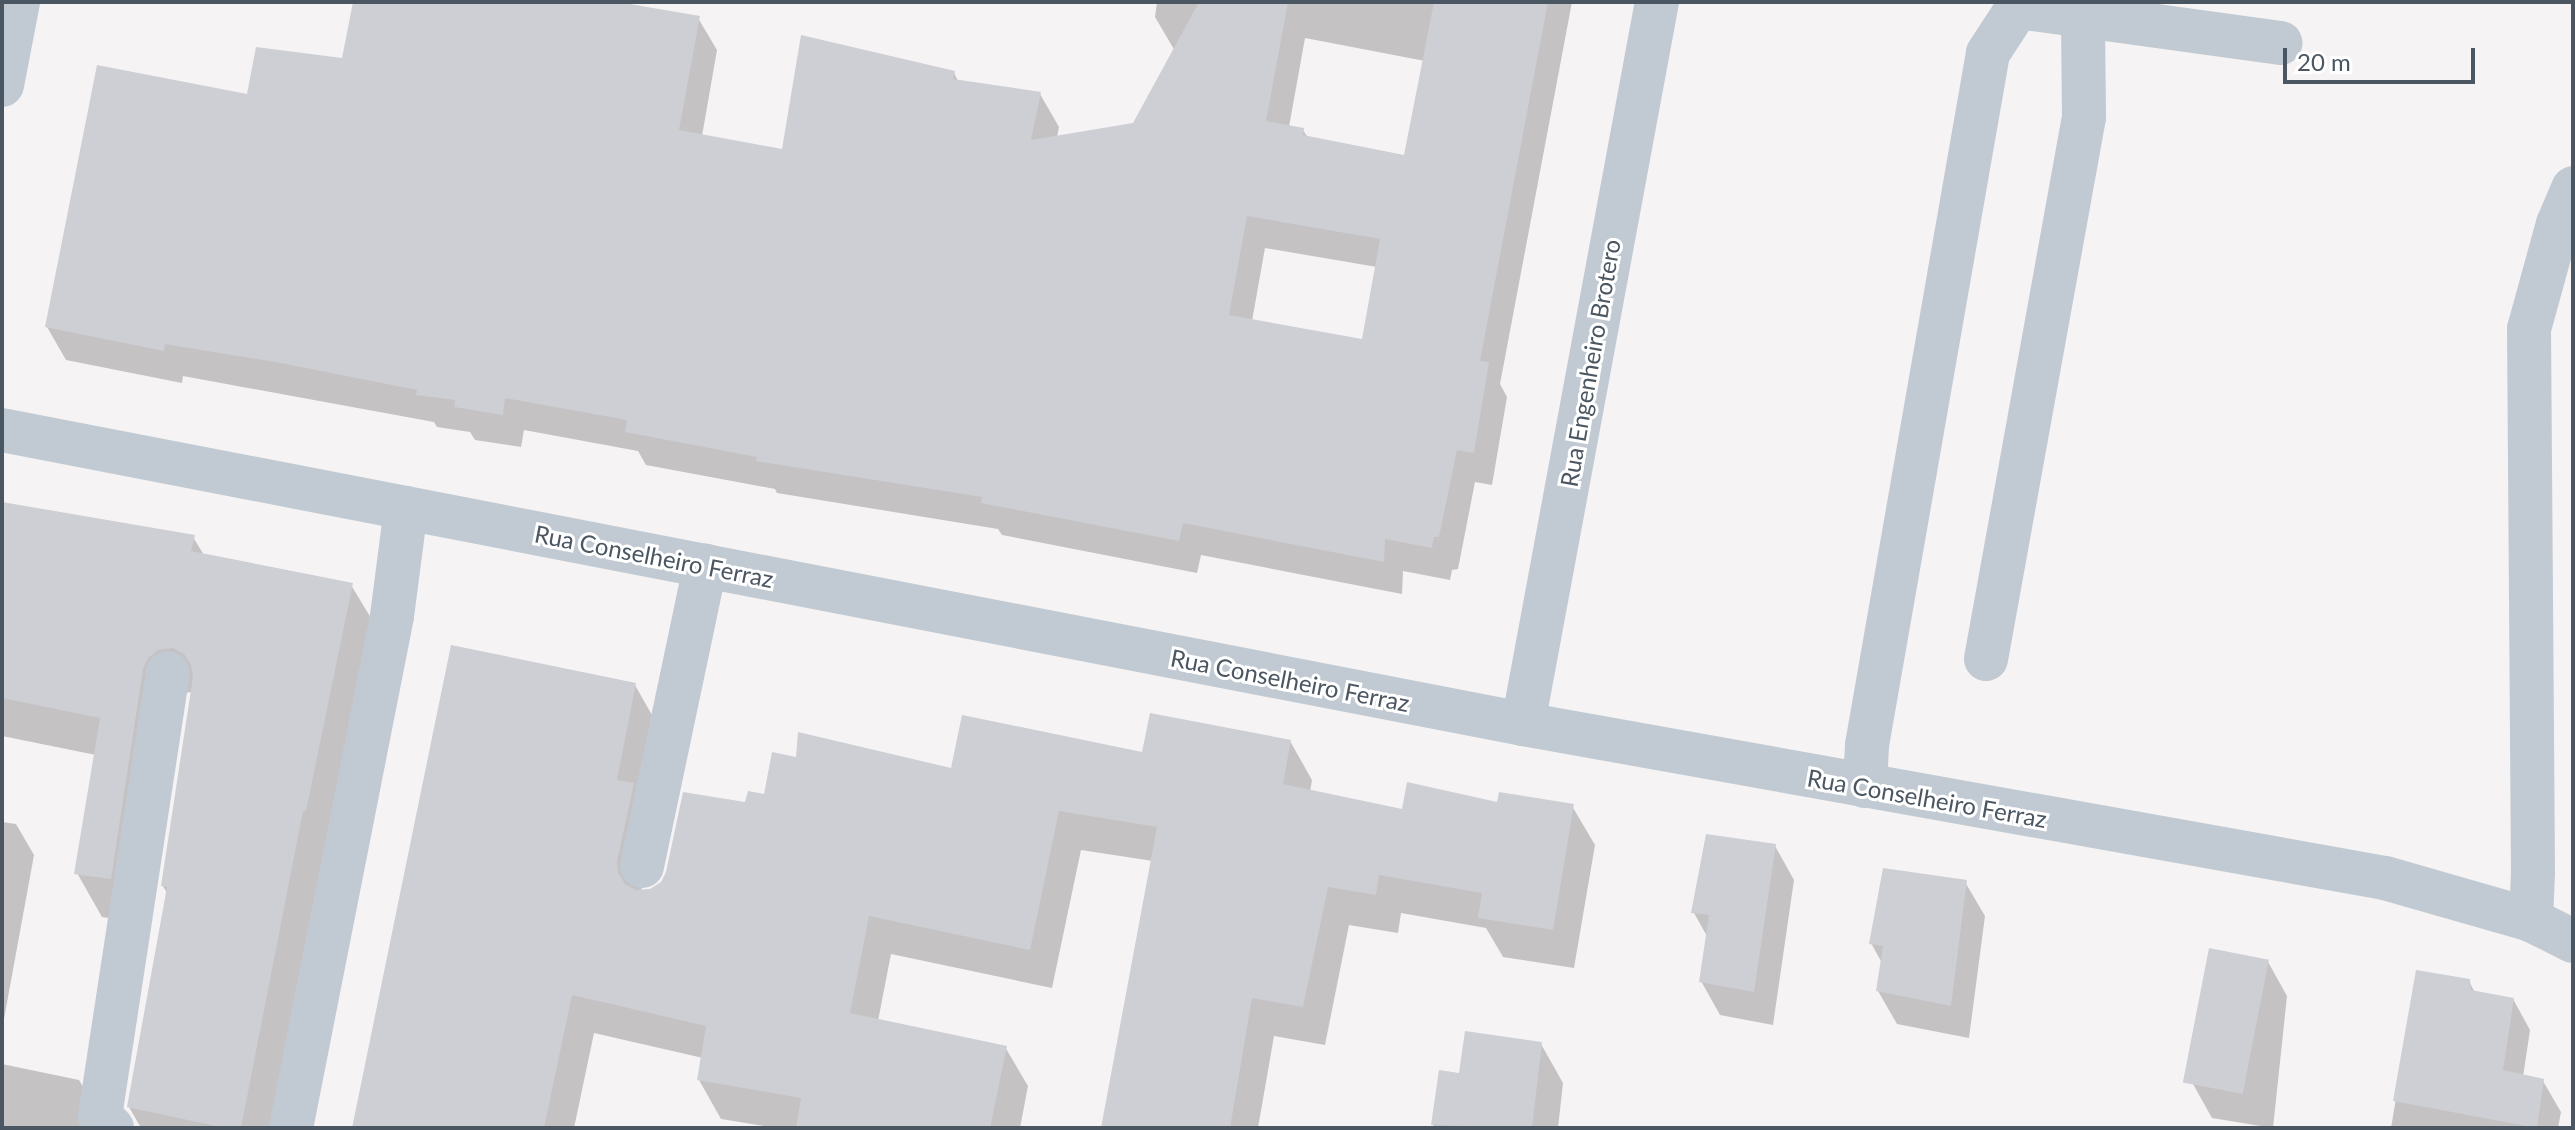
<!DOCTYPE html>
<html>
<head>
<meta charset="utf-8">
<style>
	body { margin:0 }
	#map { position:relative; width:2575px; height:1130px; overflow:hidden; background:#f5f3f3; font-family:Lato,sans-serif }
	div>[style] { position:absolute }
	.shadow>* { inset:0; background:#0003 }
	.building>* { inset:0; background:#cdcfd5; transform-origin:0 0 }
	.minor>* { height:44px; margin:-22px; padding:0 22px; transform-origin:22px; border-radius:22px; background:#c1cad2 }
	span { translate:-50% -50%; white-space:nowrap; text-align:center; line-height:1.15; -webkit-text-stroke:6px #fff; paint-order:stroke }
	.street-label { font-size:24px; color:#4a5661 }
	.frame { position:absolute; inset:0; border:4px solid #4a5661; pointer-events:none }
	.scale { position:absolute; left:2283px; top:48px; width:192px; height:36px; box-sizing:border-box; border:4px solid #4a5661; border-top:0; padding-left:10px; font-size:24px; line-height:28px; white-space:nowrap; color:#4a5661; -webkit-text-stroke:6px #fff; paint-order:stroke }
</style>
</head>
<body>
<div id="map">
	<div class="shadow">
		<i style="clip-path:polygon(evenodd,355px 2px,617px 2px,698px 18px,717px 50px,702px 136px,783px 152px,954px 73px,958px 81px,1040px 94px,1059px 127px,1057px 137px,1134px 124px,1175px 51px,1155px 17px,1157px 2px,1572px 2px,1500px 384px,1507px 397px,1492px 485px,1475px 482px,1458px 569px,1452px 570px,1450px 580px,1403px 571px,1402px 594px,1201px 555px,1197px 573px,1002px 535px,998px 529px,777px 493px,775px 489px,646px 465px,638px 451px,524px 430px,521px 447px,475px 440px,470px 432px,437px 427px,434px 422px,183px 376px,182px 383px,66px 360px,47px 327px,249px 97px,344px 60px,355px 2px,1305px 38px,1425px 61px,1406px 157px,1308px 138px,1303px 130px,1289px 127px,1305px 38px,355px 2px,1265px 248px,1377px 267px,1364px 342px,1252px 321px,1265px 248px)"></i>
		<i style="clip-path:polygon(2px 515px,193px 537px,204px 555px,351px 585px,377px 628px,274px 1128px,141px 1128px,129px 1107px,168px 895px,163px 886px,192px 692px,184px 693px,135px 922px,102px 917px,77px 873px,96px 755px,2px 736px)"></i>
		<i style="clip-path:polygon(635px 685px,657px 724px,655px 824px,641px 892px,662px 885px,747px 805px,766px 797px,798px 759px,953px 770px,1290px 741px,1312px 780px,1310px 792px,1404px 811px,1499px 804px,1572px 806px,1595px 845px,1574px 968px,1503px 957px,1486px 928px,1401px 913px,1398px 933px,1349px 925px,1325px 1045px,1274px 1036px,1258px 1128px,1103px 1128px,1153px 861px,1081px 850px,1052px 988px,891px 954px,878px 1021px,1005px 1047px,1028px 1086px,1020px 1128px,776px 1128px,721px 1119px,699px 1080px,703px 1058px,594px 1033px,574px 1128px,354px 1128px)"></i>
		<i style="clip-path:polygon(2px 822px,16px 824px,34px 855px,2px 1030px)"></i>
		<i style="clip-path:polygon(1775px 846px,1794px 880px,1773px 1025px,1720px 1015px,1701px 981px,1708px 938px,1694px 913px)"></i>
		<i style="clip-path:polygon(1965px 882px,1985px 916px,1969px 1038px,1897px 1024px,1878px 991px,1882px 963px,1871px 943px)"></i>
		<i style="clip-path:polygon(2268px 962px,2287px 996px,2273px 1128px,2212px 1118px,2193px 1084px)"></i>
		<i style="clip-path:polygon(2417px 973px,2469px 981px,2475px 993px,2513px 999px,2530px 1030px,2523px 1077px,2543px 1081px,2561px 1112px,2558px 1128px,2391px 1128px)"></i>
		<i style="clip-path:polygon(1541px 1044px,1563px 1083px,1558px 1128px,1433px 1128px,1441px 1073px,1460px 1075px)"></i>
		<i style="clip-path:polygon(2px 1064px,79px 1080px,97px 1111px,96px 1128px,2px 1128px)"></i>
	</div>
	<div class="building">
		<i style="clip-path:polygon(evenodd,353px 2px,618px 2px,700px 16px,679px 130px,782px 149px,801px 35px,955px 71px,953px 79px,1041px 92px,1031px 140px,1133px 123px,1199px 2px,1288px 2px,1266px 121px,1304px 128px,1303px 135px,1404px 155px,1434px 2px,1548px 2px,1480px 361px,1489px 362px,1474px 453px,1457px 450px,1439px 537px,1434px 537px,1432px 548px,1385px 539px,1384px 562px,1183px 523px,1179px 541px,981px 503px,982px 497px,756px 461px,757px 457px,625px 432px,627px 420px,505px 398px,503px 415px,454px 407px,455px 400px,416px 395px,417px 390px,281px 363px,165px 344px,164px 351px,45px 327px,97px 65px,247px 94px,256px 47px,342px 58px,353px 2px,1247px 216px,1380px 239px,1362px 339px,1229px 315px,1247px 216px)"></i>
		<i style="clip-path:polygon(2px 502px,195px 535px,191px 551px,353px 583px,306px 811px,303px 811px,241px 1128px,225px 1128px,127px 1107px,167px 887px,161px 886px,193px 677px,191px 665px,184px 654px,173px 648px,158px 650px,148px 658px,143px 669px,111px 879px,74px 874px,100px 718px,2px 698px)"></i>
		<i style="clip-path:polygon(451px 645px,636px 683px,617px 780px,634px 783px,617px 862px,618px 873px,625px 884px,636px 890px,650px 889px,661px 882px,666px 872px,683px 792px,745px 802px,748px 791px,764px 794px,772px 752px,796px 757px,798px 732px,951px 768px,962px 715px,1142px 752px,1150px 713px,1291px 740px,1283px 784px,1402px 809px,1407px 782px,1497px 802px,1499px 792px,1574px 804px,1553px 930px,1478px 918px,1482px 893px,1379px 875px,1376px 895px,1328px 887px,1303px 1007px,1252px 998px,1230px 1128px,1101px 1128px,1157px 827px,1059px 811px,1030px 950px,869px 916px,850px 1013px,1007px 1046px,990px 1128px,796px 1128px,801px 1098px,697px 1080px,706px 1026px,572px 995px,544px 1128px,352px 1128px)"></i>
		<i style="clip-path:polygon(1706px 834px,1776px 844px,1754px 992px,1699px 982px,1709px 915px,1691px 913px)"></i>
		<i style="clip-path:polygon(1883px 868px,1967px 880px,1951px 1006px,1876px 991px,1883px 946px,1869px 944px)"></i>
		<i style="left:2209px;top:948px;width:61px;height:137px;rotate:11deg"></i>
		<i style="clip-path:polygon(2416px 970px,2470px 979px,2471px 990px,2514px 998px,2503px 1070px,2544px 1079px,2537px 1128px,2393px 1101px)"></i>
		<i style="clip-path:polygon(1465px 1031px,1542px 1042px,1532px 1128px,1431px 1125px,1439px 1070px,1459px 1073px)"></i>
	</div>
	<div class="minor">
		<i style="left:2px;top:85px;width:85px;rotate:-79.1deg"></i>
		<i style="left:2px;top:430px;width:1549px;rotate:10.94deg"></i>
		<i style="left:1523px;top:724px;width:876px;rotate:10.13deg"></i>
		<i style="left:2385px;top:878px;width:152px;rotate:16deg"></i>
		<i style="left:2531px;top:920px;width:47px;rotate:26.6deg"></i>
		<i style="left:1986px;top:659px;width:551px;rotate:-79.75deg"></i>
		<i style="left:2084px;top:117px;width:101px;rotate:-90.6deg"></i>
		<i style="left:1523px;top:724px;width:734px;rotate:-79.49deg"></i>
		<i style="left:1865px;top:786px;width:41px;rotate:-87.2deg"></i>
		<i style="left:1867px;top:745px;width:702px;rotate:-80.08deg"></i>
		<i style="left:1988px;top:53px;width:55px;rotate:-56.9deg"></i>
		<i style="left:2018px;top:7px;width:265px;rotate:7.8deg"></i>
		<i style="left:642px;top:866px;width:307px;rotate:-78.1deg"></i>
		<i style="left:2531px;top:920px;width:48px;rotate:-87.6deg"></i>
		<i style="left:2533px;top:872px;width:543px;rotate:-90.42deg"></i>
		<i style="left:2529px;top:329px;width:109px;rotate:-74.6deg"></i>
		<i style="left:2558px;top:224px;width:39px;rotate:-67deg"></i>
		<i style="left:112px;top:1128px;width:17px;rotate:-135deg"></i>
		<i style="left:100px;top:1116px;width:448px;rotate:-81.3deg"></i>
		<i style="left:291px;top:1128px;width:522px;rotate:-78.84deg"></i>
		<i style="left:392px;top:616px;width:109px;rotate:-82.6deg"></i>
	</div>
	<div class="street-label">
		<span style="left:1590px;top:363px;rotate:-80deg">Rua Engenheiro Brotero</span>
		<span style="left:654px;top:556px;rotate:11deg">Rua Conselheiro Ferraz</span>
		<span style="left:1290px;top:680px;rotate:11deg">Rua Conselheiro Ferraz</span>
		<span style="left:1927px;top:798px;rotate:10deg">Rua Conselheiro Ferraz</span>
	</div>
	<div class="frame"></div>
	<div class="scale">20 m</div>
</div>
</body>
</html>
